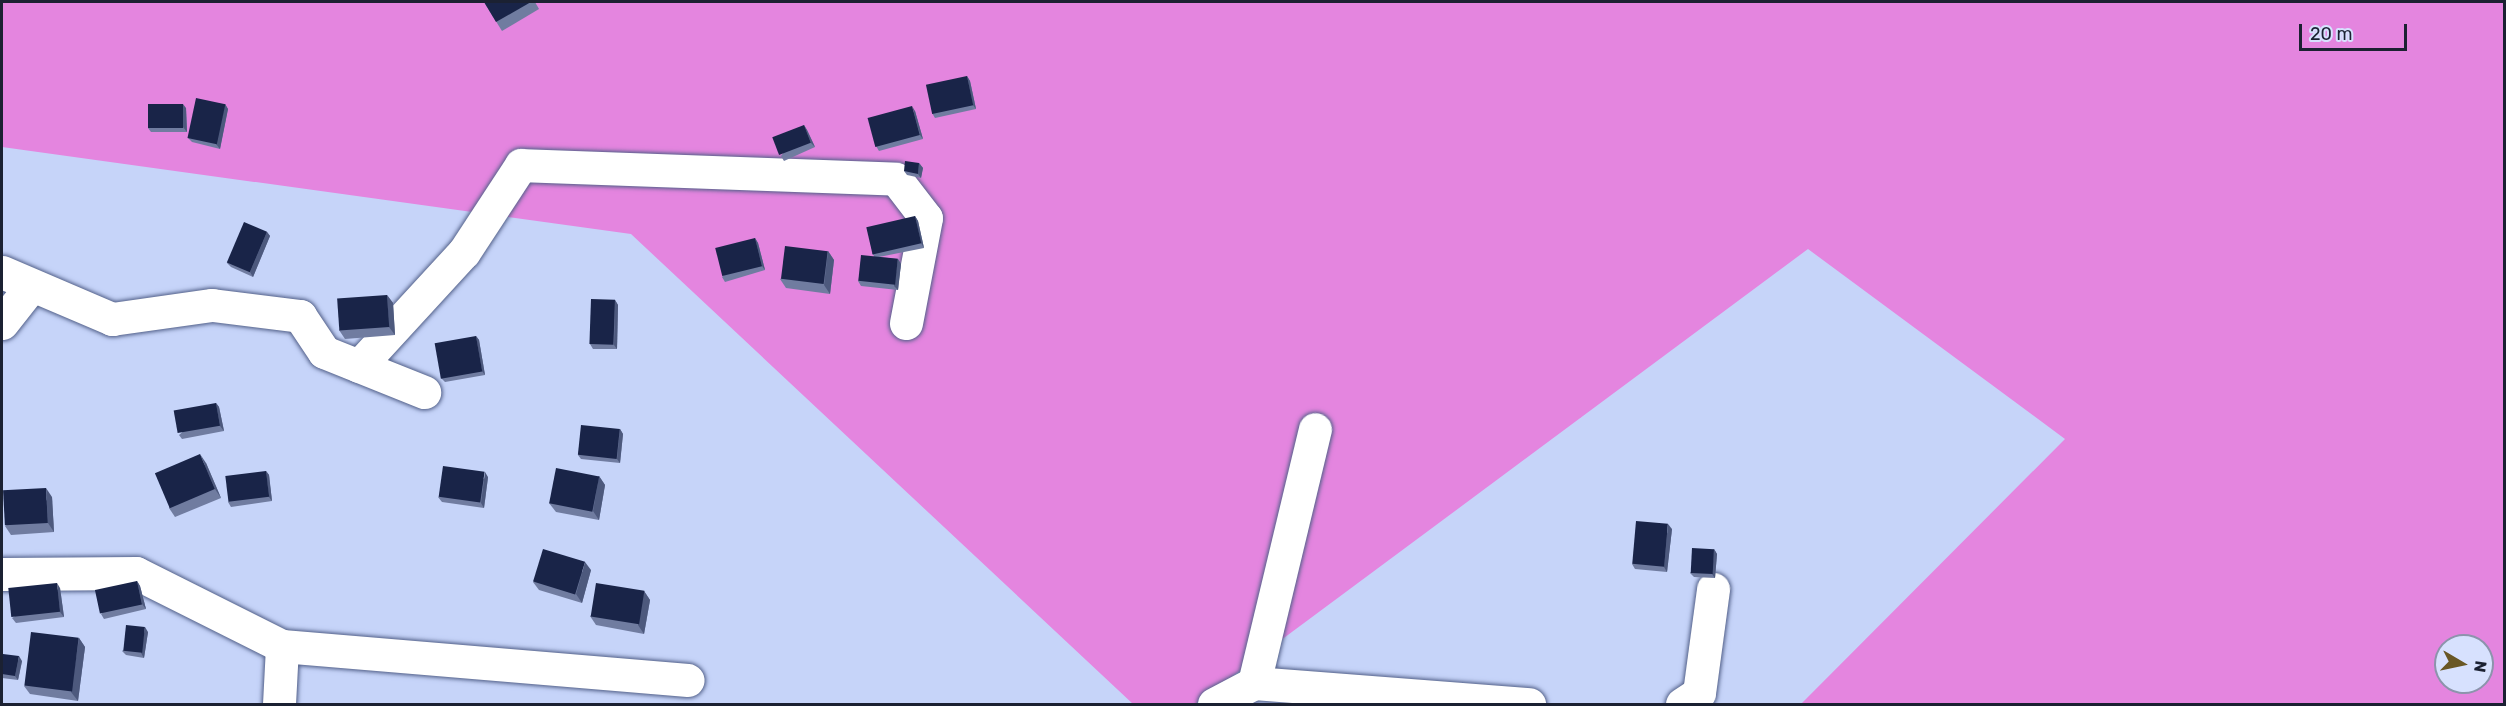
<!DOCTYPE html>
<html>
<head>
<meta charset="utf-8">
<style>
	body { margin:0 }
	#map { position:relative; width:2506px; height:706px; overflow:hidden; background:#c6d4f9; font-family:Rubik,sans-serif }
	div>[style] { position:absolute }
	.green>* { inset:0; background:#e485df }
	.roads { filter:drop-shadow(0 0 2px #526089) drop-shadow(0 0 2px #526089) }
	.minor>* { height:33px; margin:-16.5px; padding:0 16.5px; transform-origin:16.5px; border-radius:16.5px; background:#fff }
	.wall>* { inset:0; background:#707ca0 }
	.shaded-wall>* { inset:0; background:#4d597d }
	.building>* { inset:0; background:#192448; transform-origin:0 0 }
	span { translate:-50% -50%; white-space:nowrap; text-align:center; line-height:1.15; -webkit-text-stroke:6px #d7e1fe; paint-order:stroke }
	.frame { position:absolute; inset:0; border:3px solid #1b2132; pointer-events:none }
	.north { position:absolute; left:2434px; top:634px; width:60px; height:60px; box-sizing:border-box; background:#d7e1fe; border:2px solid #8c94ac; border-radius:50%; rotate:99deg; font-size:16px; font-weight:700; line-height:24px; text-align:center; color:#1b2132 }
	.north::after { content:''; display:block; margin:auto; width:21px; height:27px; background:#695725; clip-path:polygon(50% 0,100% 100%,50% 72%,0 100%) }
	.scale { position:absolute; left:2299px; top:24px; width:108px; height:27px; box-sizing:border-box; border:3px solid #1b2132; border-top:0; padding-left:8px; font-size:18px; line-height:21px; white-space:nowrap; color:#1b2132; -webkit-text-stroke:4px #d7e1fe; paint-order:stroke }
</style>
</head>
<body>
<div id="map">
	<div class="green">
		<i style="clip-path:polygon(evenodd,2px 2px,2504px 2px,2504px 704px,1801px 704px,2065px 439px,1808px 249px,1195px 704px,1133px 704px,631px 234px,2px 147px,2px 2px,2446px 646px,2482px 646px,2482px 682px,2446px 682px,2446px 646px)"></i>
	</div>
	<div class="roads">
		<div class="minor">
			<i style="left:2px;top:272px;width:120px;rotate:23.1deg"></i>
			<i style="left:112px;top:319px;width:101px;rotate:-8deg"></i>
			<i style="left:212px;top:305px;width:89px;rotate:7.1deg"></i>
			<i style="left:300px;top:316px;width:43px;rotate:56.3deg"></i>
			<i style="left:324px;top:352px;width:108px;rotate:21.8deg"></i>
			<i style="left:2px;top:323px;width:48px;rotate:-51.7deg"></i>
			<i style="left:359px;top:366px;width:155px;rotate:-47.4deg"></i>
			<i style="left:464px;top:252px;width:104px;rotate:-56.8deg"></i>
			<i style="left:521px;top:165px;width:375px;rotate:2.1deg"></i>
			<i style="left:896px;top:179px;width:49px;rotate:52.4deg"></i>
			<i style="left:926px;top:218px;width:107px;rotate:100.8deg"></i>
			<i style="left:2px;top:574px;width:134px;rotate:-0.4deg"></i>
			<i style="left:136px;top:573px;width:163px;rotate:26.6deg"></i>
			<i style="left:282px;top:646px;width:407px;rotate:4.8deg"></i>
			<i style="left:1254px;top:683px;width:276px;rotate:4.4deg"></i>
			<i style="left:279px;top:704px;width:58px;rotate:-87deg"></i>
			<i style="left:1214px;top:704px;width:45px;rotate:-27.7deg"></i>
			<i style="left:1254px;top:683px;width:261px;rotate:-76.5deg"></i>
			<i style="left:1682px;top:704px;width:20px;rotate:-33deg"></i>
			<i style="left:1699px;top:693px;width:105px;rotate:-82.3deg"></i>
		</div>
	</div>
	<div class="wall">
		<i style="clip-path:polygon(484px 2px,535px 2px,539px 9px,502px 31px)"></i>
		<i style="clip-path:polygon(967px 76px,970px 81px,976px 109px,935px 118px,932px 113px)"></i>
		<i style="clip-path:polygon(225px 104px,228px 109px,220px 149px,192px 142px,188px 138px)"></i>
		<i style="clip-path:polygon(186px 108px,187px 132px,151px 132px,148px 128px)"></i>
		<i style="clip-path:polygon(915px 111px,923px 139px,879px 151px,876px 146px)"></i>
		<i style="clip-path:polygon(804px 125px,807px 130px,815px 147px,784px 161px,781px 156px)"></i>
		<i style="clip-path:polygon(919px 163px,923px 168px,921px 178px,907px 175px,904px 171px)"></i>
		<i style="clip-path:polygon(915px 216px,918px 221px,924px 248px,879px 257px,898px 259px,901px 264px,898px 290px,861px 286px,858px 281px,874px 256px,872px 253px)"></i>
		<i style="clip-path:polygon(267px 232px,270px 236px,253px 277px,231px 267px,227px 263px)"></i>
		<i style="clip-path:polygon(755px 238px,758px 243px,765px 270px,725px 282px,722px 277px)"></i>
		<i style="clip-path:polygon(828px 251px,834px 260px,830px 294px,786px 288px,780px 279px)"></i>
		<i style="clip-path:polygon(387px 295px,393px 303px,395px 335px,345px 339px,339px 330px)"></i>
		<i style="clip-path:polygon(615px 300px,618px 305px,617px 349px,593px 349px,590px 344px)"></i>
		<i style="clip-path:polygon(476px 336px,479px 340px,485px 375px,445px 382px,441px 378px)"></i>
		<i style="clip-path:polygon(216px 403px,219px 407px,224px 431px,182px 439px,179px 435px)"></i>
		<i style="clip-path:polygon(620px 429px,623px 434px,620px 463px,581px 459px,578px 455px)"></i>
		<i style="clip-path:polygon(206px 463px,221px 498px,175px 517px,169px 508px)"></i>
		<i style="clip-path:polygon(266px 471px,269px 475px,272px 501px,231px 507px,228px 502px)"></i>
		<i style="clip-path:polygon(599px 476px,605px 485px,599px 520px,556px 512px,549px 503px)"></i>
		<i style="clip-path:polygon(488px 477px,484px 508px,442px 502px,438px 497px)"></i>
		<i style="clip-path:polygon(52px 497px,54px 532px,11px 535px,5px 526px)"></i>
		<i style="clip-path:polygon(1672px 529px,1667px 572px,1635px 569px,1632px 564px)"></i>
		<i style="clip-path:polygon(1714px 549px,1717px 554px,1715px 578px,1694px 577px,1690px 573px)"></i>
		<i style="clip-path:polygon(591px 570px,582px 603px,539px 590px,533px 582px)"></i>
		<i style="clip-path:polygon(137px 581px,140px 586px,146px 609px,104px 619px,101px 614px)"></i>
		<i style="clip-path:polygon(60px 588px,64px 617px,16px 623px,12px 618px)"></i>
		<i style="clip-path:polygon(644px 591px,650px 600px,644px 634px,596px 625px,590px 616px)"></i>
		<i style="clip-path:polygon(148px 632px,144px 658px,126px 655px,122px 651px)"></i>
		<i style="clip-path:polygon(79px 638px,85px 647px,78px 701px,30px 694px,24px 686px)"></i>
		<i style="clip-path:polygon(2px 659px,22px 661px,18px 680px,2px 678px)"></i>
	</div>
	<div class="shaded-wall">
		<i style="clip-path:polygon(967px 76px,970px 81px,976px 109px,973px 105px)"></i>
		<i style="clip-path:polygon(183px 104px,186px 108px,187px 132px,183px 127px)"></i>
		<i style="clip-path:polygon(225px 104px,228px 109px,220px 149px,216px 144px)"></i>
		<i style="clip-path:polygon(912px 106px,915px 111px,923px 139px,920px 135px)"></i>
		<i style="clip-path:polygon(804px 125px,807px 130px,815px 147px,811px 143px)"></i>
		<i style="clip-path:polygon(919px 163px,923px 168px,921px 178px,918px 174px)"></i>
		<i style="clip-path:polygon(915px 216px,918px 221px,924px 248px,921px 243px)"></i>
		<i style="clip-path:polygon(267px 232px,270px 236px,253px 277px,250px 272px)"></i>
		<i style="clip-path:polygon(755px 238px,758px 243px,765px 270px,762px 266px)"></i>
		<i style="clip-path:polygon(828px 251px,834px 260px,830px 294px,824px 285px)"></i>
		<i style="clip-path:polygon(898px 259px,901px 264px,898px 290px,894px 286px)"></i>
		<i style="clip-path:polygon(387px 295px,393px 303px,395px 335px,389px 327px)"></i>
		<i style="clip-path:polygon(615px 300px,618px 305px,617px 349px,614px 345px)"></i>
		<i style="clip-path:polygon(476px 336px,479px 340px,485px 375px,482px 371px)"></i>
		<i style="clip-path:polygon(216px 403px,219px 407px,224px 431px,220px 426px)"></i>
		<i style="clip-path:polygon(620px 429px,623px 434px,620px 463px,617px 459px)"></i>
		<i style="clip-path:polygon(200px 454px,206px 463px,221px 498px,215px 489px)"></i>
		<i style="clip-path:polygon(266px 471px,269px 475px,272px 501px,269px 497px)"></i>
		<i style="clip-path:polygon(485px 472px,488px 477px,484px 508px,481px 503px)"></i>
		<i style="clip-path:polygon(599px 476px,605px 485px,599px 520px,593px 511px)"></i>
		<i style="clip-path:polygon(46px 488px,52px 497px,54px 532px,48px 523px)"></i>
		<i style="clip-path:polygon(1668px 524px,1672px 529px,1667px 572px,1664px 567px)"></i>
		<i style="clip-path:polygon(1714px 549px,1717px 554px,1715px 578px,1712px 574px)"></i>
		<i style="clip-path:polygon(585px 562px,591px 570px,582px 603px,576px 594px)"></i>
		<i style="clip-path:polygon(137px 581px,140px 586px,146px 609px,142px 604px)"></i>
		<i style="clip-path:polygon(57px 583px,60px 588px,64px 617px,60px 612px)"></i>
		<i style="clip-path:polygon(644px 591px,650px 600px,644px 634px,638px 625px)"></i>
		<i style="clip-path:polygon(145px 627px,148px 632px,144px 658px,141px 653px)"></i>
		<i style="clip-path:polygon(79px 638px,85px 647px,78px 701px,71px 692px)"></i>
		<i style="clip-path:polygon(19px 656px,22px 661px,18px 680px,15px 676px)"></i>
	</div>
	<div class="building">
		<i style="clip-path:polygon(484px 2px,531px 2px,496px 22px)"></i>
		<i style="left:967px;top:76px;width:30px;height:42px;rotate:78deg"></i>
		<i style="left:196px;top:98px;width:30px;height:41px;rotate:12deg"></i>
		<i style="left:148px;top:104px;width:35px;height:24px"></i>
		<i style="left:912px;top:106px;width:30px;height:46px;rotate:75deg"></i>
		<i style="left:804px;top:125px;width:19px;height:34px;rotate:69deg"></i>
		<i style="clip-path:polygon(905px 161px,919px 163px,918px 174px,904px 171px)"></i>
		<i style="left:915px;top:216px;width:28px;height:50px;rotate:77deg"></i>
		<i style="left:244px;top:222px;width:25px;height:44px;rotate:23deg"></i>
		<i style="left:755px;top:238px;width:29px;height:41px;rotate:76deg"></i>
		<i style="left:785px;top:246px;width:43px;height:33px;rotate:7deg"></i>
		<i style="left:861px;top:255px;width:37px;height:26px;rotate:6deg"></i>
		<i style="left:387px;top:295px;width:32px;height:50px;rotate:86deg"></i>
		<i style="left:591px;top:299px;width:24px;height:45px;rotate:2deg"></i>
		<i style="left:476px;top:336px;width:36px;height:42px;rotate:80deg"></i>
		<i style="left:216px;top:403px;width:23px;height:43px;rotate:80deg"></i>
		<i style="left:581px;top:425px;width:39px;height:30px;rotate:6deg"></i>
		<i style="left:200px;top:454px;width:38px;height:49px;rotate:67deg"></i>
		<i style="left:443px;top:466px;width:42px;height:31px;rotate:8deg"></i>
		<i style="left:556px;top:468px;width:44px;height:36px;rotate:11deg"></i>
		<i style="left:266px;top:471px;width:26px;height:41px;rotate:83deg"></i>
		<i style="left:46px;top:488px;width:35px;height:43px;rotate:87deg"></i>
		<i style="left:1636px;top:521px;width:32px;height:43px;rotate:5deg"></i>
		<i style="left:1692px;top:548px;width:22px;height:25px;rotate:3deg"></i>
		<i style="left:543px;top:549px;width:44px;height:34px;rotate:17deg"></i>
		<i style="left:137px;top:581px;width:24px;height:43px;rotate:78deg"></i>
		<i style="left:57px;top:583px;width:29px;height:49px;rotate:84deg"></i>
		<i style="left:596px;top:583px;width:49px;height:34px;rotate:9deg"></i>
		<i style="left:126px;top:625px;width:19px;height:26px;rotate:6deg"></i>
		<i style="left:31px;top:632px;width:48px;height:54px;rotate:7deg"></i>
		<i style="clip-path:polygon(3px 654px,19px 656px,15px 676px,2px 674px,2px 659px)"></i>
	</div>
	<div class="frame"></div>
	<div class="north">N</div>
	<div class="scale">20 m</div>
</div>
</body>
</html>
